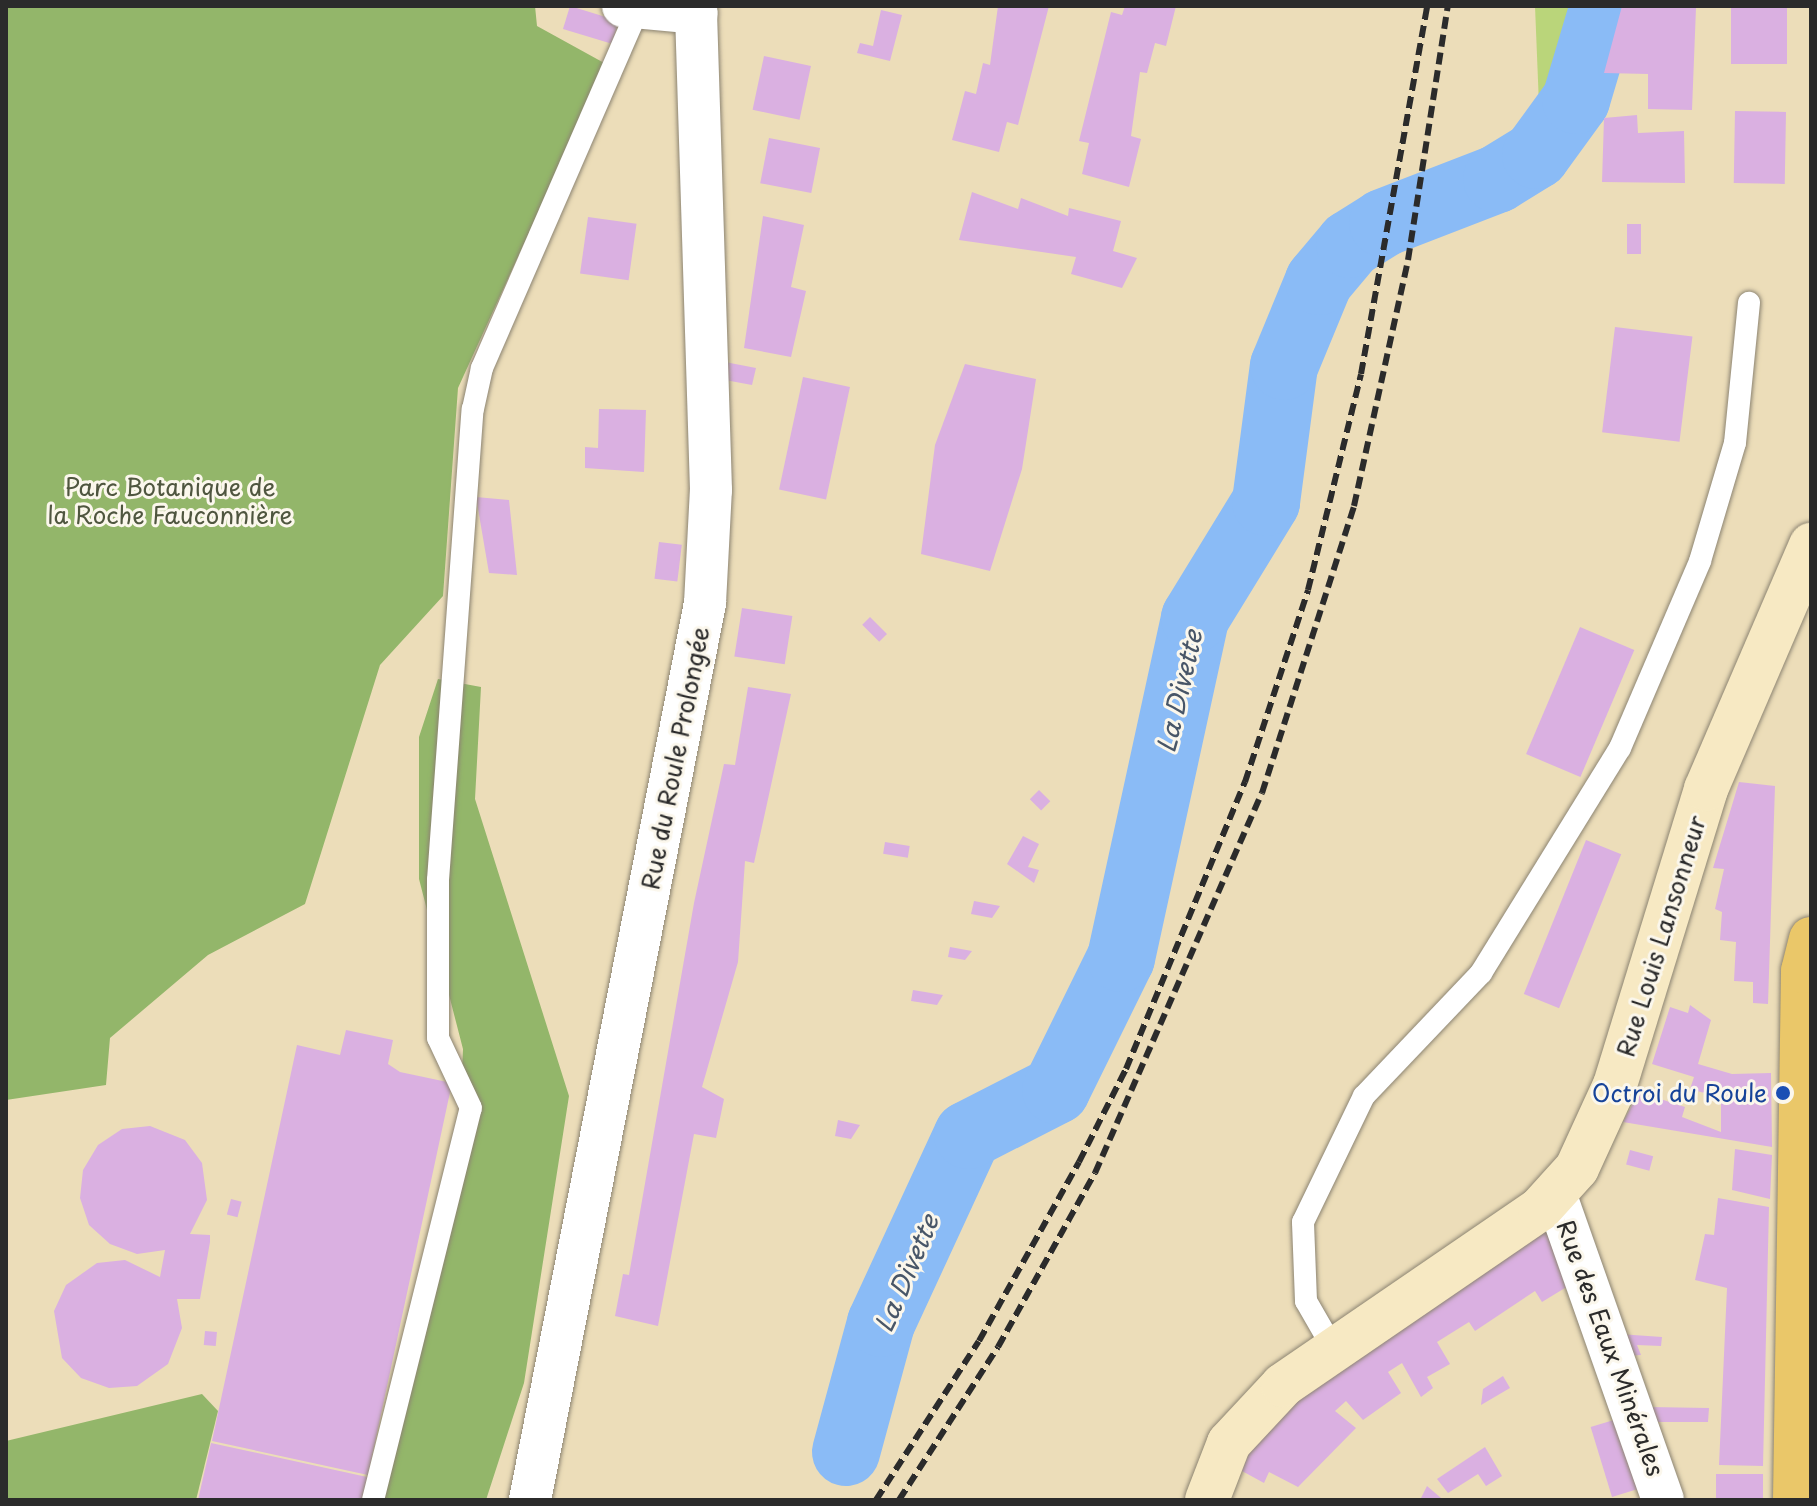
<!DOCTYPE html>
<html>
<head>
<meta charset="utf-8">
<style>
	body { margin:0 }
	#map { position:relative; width:1817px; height:1506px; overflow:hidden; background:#ecddb9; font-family:"Playpen Sans",sans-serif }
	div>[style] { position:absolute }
	.green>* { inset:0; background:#bad57a }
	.forest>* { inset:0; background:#93b66a }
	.river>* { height:68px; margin:-34px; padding:0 34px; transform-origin:34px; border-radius:34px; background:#8abbf6 }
	.building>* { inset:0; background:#dab0e1; transform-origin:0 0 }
	.roads { filter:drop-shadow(0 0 2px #8c8472) drop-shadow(0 0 2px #8c8472) }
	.lane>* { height:22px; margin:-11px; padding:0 11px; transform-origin:11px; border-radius:11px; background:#fff }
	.street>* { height:42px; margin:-21px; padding:0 21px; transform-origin:21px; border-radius:21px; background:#fff }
	.secondary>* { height:44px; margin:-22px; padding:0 22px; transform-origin:22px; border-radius:22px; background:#f7e9c3 }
	.primary>* { height:44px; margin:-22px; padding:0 22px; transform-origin:22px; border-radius:22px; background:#eac769 }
	.rail>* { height:6px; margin-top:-3px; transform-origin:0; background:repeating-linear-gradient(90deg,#2b2b2b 0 12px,transparent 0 18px) }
	.dots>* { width:22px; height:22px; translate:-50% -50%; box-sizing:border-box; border:4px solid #fbf7ec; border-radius:50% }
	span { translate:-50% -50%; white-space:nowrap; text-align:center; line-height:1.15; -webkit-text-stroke:6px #fbf7ec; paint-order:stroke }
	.park-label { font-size:24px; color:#4f563f }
	.street-label { font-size:24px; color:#2b2b2b }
	.transit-label { font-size:24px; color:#164399 }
	.right { translate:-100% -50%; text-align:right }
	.water-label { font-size:26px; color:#485668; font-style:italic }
	.frame { position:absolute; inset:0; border:8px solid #2b2b2b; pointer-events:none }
</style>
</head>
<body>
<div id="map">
	<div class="green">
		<i style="clip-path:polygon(1535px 6px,1587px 6px,1570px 86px,1540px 130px)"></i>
	</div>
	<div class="forest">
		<i style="clip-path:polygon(6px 6px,535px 6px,537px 26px,606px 64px,458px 388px,443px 596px,380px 665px,305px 904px,208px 955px,110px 1038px,106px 1085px,6px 1100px)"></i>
		<i style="clip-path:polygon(438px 679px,481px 687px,475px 799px,569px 1096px,524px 1383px,486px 1500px,379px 1500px,459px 1138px,463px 1049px,419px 879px,419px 737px)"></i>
		<i style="clip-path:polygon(202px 1394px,218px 1411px,196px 1500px,6px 1500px,6px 1441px)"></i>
	</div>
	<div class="river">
		<i style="left:846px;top:1452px;width:134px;rotate:-74.8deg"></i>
		<i style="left:881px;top:1323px;width:207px;rotate:-65.2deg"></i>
		<i style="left:968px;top:1135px;width:99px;rotate:-27.1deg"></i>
		<i style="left:1056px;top:1090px;width:147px;rotate:-63.8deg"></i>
		<i style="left:1121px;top:958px;width:348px;rotate:-77.7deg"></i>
		<i style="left:1195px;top:618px;width:136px;rotate:-58.5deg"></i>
		<i style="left:1266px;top:502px;width:137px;rotate:-82.5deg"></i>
		<i style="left:1284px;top:366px;width:92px;rotate:-67.6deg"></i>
		<i style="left:1319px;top:281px;width:48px;rotate:-50deg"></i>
		<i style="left:1350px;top:244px;width:39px;rotate:-32deg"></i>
		<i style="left:1383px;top:223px;width:122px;rotate:-21.1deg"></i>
		<i style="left:1497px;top:179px;width:46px;rotate:-31.6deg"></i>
		<i style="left:1536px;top:155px;width:68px;rotate:-54deg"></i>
		<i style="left:1576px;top:100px;width:98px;rotate:-73.4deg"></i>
	</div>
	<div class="building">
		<i style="left:570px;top:6px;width:51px;height:24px;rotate:17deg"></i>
		<i style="clip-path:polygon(998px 6px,1049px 6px,1018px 125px,1007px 122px,999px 152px,952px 140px,965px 91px,976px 94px,983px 63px,990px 65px)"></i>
		<i style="clip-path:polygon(1125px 6px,1176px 6px,1166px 46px,1155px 43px,1147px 73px,1140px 72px,1131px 136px,1141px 139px,1129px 187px,1082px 174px,1089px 143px,1079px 141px,1111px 12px,1122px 15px)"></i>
		<i style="clip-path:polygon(1622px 6px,1696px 8px,1692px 110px,1648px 109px,1648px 74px,1604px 73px)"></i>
		<i style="left:1787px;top:6px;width:58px;height:56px;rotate:90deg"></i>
		<i style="clip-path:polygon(881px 10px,902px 15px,890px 61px,857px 53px,860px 43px,873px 46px)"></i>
		<i style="left:764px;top:56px;width:48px;height:55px;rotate:12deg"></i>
		<i style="left:1735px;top:111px;width:51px;height:72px;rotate:1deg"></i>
		<i style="clip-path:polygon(1637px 115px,1638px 133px,1684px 131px,1685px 183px,1602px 182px,1604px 118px)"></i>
		<i style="left:769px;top:138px;width:52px;height:46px;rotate:11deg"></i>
		<i style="clip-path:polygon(972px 192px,1018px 209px,1021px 198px,1068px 216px,1069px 208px,1121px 221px,1113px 251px,1137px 258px,1122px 288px,1071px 274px,1076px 257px,959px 240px)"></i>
		<i style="clip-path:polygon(763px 216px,804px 225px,791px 287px,806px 291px,791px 357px,744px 348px)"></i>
		<i style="left:588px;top:217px;width:49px;height:57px;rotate:8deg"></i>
		<i style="left:1627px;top:224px;width:14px;height:30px"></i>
		<i style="left:1615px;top:327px;width:78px;height:106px;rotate:7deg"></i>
		<i style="clip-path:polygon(725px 362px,756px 368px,752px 385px,725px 380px)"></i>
		<i style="clip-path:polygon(965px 364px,1036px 379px,1022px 469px,990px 571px,921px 554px,935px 445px)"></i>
		<i style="left:803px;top:377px;width:48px;height:115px;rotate:12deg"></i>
		<i style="clip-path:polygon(599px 409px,646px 410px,644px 472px,585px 468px,585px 447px,598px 448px)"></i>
		<i style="clip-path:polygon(476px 497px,509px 500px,517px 575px,489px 573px)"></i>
		<i style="left:659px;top:542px;width:23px;height:37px;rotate:7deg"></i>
		<i style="left:742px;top:608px;width:51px;height:49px;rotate:9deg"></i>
		<i style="left:870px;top:617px;width:24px;height:11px;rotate:45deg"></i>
		<i style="left:1580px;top:627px;width:59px;height:138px;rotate:23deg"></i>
		<i style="clip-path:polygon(748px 687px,791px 694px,754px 863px,745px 861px,738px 962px,702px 1087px,724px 1099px,716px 1138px,694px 1134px,658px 1326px,615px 1316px,623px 1274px,629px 1275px,694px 903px,724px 764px,735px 765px)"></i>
		<i style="clip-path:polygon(1739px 782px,1775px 786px,1768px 1004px,1753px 1003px,1753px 982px,1734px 981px,1736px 942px,1720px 940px,1722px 912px,1715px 909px,1724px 869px,1713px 868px)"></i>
		<i style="left:1039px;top:790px;width:16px;height:13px;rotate:45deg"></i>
		<i style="clip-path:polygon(1023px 836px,1039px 844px,1028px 867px,1039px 870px,1034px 883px,1007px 864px)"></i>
		<i style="left:1586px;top:840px;width:38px;height:166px;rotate:22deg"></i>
		<i style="left:885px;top:842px;width:25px;height:12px;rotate:9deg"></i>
		<i style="clip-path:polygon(974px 901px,1000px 906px,992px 918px,971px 914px)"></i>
		<i style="clip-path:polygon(950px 947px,972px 951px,965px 960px,948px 957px)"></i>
		<i style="clip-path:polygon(913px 990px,943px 995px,937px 1005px,911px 1001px)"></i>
		<i style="clip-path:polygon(1690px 1005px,1711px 1020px,1698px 1064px,1732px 1074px,1771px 1073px,1772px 1147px,1623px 1122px,1639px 1092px,1685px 1107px,1682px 1117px,1721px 1132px,1721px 1085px,1710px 1082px,1708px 1094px,1690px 1089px,1694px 1077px,1652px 1064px,1670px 1007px,1688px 1013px)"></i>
		<i style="clip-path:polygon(346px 1030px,393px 1040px,388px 1064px,400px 1072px,452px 1083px,368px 1475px,212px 1441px,297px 1045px,340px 1055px)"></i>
		<i style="clip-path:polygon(838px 1120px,860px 1125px,851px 1139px,835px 1136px)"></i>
		<i style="clip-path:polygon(150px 1126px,185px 1140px,202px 1163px,207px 1200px,190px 1234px,210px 1235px,210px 1242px,200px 1299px,177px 1299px,182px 1328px,168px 1364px,137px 1386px,109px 1388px,81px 1378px,62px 1358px,54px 1311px,66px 1285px,97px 1263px,125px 1260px,160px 1277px,165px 1250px,137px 1254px,110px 1244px,89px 1225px,80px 1198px,83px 1170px,98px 1145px,122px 1129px)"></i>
		<i style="clip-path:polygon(1735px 1149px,1772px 1155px,1770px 1199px,1732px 1190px)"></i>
		<i style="left:1630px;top:1150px;width:24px;height:15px;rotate:15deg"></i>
		<i style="clip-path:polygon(1718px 1198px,1769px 1207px,1763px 1466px,1719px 1465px,1727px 1288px,1695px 1280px,1705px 1234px,1714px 1235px)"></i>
		<i style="left:231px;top:1199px;width:11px;height:16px;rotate:15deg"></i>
		<i style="clip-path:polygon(1557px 1224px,1578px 1280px,1542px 1302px,1535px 1291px,1475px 1331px,1469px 1322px,1437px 1342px,1450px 1364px,1427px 1377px,1433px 1388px,1421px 1397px,1402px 1363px,1388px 1372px,1401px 1393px,1363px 1420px,1346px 1401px,1335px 1411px,1356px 1428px,1298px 1487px,1269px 1472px,1264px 1483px,1242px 1471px,1251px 1448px,1290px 1403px)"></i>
		<i style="left:205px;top:1331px;width:12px;height:14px;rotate:5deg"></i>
		<i style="clip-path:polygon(1619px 1334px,1662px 1337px,1661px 1346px,1637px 1345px,1641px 1355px,1627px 1356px)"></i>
		<i style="clip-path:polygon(1503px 1376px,1510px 1388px,1481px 1405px,1483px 1389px)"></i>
		<i style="clip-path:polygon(1649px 1407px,1709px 1408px,1708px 1422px,1654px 1422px)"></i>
		<i style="left:1627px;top:1416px;width:73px;height:38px;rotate:73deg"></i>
		<i style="clip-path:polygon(211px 1443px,367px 1477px,362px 1500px,198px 1500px)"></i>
		<i style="clip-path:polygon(1485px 1447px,1502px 1476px,1486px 1486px,1478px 1474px,1448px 1493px,1437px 1479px)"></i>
		<i style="left:1716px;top:1474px;width:47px;height:26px"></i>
		<i style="clip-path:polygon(1427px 1486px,1441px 1498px,1420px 1500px)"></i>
	</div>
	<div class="roads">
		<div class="lane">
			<i style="left:1333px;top:1348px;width:54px;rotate:-119.9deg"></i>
			<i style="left:1306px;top:1301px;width:79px;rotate:-92.2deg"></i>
			<i style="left:1303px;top:1222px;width:140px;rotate:-64.2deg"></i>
			<i style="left:1364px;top:1096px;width:170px;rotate:-46.4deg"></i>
			<i style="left:1481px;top:973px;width:264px;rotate:-58.3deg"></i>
			<i style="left:1620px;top:748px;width:203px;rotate:-66.8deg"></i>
			<i style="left:1700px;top:561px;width:123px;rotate:-73.5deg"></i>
			<i style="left:1735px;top:443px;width:141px;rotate:-84.3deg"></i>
			<i style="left:373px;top:1500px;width:404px;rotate:-76deg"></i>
			<i style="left:471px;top:1108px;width:77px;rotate:-115.2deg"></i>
			<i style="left:438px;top:1038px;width:158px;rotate:-90deg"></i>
			<i style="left:438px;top:880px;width:472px;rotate:-85.8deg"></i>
			<i style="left:473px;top:409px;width:42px;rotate:-77.6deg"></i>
			<i style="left:482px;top:368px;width:391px;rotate:-66.5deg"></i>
		</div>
		<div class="street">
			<i style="left:623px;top:6px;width:74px;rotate:5.4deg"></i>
			<i style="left:1556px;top:1196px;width:322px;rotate:70.6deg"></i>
			<i style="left:530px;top:1500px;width:914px;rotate:-78.96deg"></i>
			<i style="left:705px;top:603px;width:113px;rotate:-87deg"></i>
			<i style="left:711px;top:490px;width:484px;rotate:-91.8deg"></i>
		</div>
		<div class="secondary">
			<i style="left:1207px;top:1500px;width:61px;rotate:-68.9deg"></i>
			<i style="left:1229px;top:1443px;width:79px;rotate:-47deg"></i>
			<i style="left:1283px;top:1385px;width:311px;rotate:-34.4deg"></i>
			<i style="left:1540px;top:1209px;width:55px;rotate:-47.9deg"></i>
			<i style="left:1577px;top:1168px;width:91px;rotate:-65.4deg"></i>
			<i style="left:1615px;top:1085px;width:310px;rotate:-72.9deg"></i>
			<i style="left:1706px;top:789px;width:266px;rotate:-66.7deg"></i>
		</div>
		<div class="primary">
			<i style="left:1795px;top:1500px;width:529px;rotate:-89.13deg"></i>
			<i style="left:1803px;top:971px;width:33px;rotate:-76deg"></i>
		</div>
	</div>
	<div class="rail">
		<i style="left:876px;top:1500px;width:189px;rotate:-57.1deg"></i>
		<i style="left:979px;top:1341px;width:205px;rotate:-60.8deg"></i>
		<i style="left:1079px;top:1162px;width:104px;rotate:-63.2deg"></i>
		<i style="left:1126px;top:1069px;width:311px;rotate:-67.5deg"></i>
		<i style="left:1245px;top:782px;width:202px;rotate:-71.8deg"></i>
		<i style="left:1308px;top:590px;width:222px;rotate:-76.2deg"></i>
		<i style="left:1361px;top:374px;width:374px;rotate:-79.8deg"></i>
		<i style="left:899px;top:1500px;width:182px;rotate:-57.1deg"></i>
		<i style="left:998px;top:1347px;width:199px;rotate:-60.9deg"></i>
		<i style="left:1095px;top:1173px;width:415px;rotate:-66.3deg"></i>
		<i style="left:1262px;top:793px;width:301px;rotate:-72.2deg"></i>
		<i style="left:1354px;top:506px;width:252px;rotate:-77.6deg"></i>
		<i style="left:1408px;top:260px;width:257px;rotate:-81.1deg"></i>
	</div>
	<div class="dots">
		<i style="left:1783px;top:1093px;background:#1a4fb4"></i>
	</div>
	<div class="park-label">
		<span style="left:170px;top:501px">Parc Botanique de<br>la Roche Fauconnière</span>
	</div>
	<div class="street-label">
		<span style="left:675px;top:758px;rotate:-79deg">Rue du Roule Prolongée</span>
		<span style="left:1661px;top:936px;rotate:-73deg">Rue Louis Lansonneur</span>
		<span style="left:1611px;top:1348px;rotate:70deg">Rue des Eaux Minérales</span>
	</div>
	<div class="transit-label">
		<span class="right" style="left:1767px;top:1093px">Octroi du Roule</span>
	</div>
	<div class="water-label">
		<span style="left:1179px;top:691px;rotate:-77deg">La Divette</span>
		<span style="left:906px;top:1273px;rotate:-67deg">La Divette</span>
	</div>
	<div class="frame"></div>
</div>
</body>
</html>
